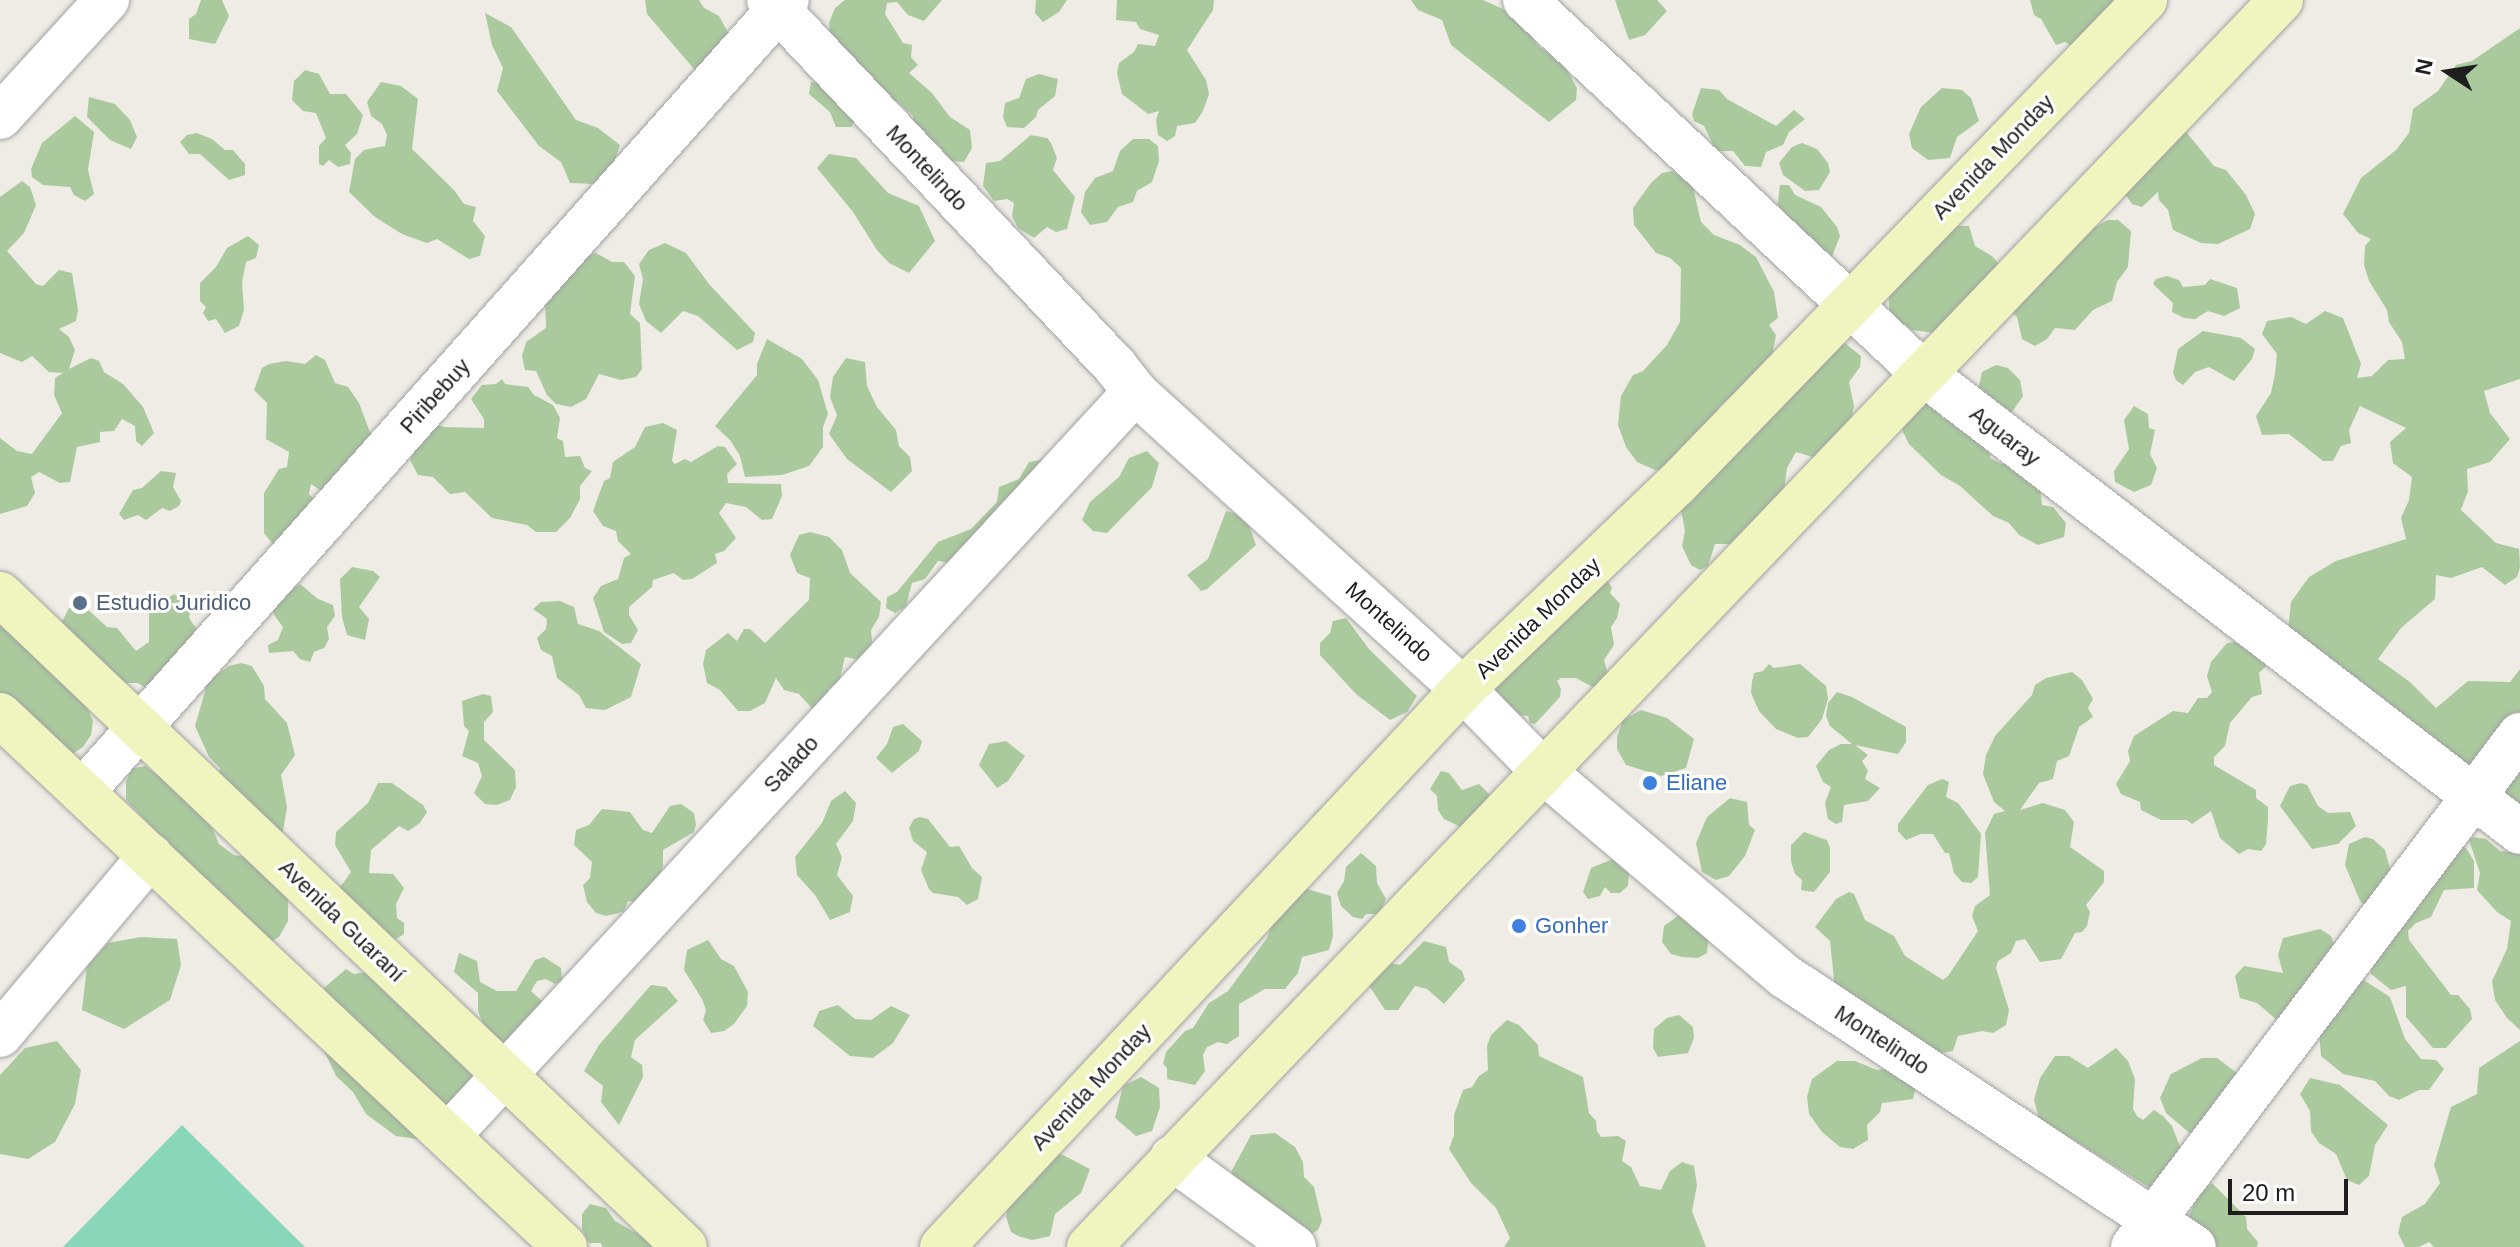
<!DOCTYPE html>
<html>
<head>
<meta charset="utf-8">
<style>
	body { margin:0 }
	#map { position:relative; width:2520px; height:1247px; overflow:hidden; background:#eeece5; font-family:Helvetica,sans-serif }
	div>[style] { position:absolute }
	.forest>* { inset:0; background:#aaca9e }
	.pitch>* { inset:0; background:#8ad6bb }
	.roads { filter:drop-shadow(0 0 2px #a2a2a2) drop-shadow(0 0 2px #a2a2a2) }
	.street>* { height:44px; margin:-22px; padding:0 22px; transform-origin:22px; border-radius:22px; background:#fff }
	.secondary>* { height:44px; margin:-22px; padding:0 22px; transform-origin:22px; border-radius:22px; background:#f0f4be }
	.dots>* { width:22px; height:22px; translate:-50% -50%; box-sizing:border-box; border:4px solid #fff; border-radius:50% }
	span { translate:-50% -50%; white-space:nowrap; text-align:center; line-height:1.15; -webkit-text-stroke:6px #fff; paint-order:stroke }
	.street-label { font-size:22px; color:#1e1e1e }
	.service-label { font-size:22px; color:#4e5e75 }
	.left { translate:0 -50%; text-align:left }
	.shop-label { font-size:22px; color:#366cbe }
	.north { position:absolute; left:2408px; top:32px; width:80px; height:80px; -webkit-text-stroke:6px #fff; paint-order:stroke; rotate:282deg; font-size:22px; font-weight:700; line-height:32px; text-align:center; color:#1e1e1e }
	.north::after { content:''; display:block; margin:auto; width:28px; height:36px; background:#1e1e1e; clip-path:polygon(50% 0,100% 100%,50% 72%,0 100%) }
	.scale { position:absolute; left:2228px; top:1179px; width:120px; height:36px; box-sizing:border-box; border:4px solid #1e1e1e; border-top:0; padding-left:10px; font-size:24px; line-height:28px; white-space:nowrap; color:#1e1e1e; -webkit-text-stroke:6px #fff; paint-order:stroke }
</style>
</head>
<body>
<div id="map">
	<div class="forest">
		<i style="clip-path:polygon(201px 0,222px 0,229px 16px,215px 44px,189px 39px,189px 19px,196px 14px)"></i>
		<i style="clip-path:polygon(645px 0,699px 0,704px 8px,719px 16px,730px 36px,710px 63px,694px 69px,647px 14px)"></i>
		<i style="clip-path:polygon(845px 0,942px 0,924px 21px,908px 15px,897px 2px,887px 3px,885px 14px,903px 43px,912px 45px,911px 57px,918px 65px,909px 73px,932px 93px,950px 117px,970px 130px,972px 148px,964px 162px,952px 161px,937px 144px,913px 129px,913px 116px,898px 102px,885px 99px,830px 38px,829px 23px,835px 8px)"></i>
		<i style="clip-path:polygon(1036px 0,1067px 0,1059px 12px,1043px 22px,1035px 13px)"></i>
		<i style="clip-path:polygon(1117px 0,1214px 0,1213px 10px,1187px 50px,1206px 80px,1209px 94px,1203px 111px,1195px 123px,1177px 126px,1175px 136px,1167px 141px,1158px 135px,1156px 120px,1159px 111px,1148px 114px,1122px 94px,1117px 73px,1119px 63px,1134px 52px,1138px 44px,1155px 46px,1159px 35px,1140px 29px,1136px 22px,1116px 20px)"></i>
		<i style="clip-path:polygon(1411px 0,1483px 0,1503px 9px,1524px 27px,1538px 46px,1563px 63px,1577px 88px,1576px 100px,1549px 122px,1451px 45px,1442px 20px,1418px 10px)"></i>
		<i style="clip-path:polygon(1615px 0,1657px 0,1667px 11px,1645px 35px,1629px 40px)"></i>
		<i style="clip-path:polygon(2030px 0,2116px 0,2072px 46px,2065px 42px,2056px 45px,2041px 19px,2034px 15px)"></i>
		<i style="clip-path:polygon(485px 13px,511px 27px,576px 120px,598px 128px,620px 145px,614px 163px,594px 184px,570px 183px,561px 162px,539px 146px,497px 91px,503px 68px,492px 45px)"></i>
		<i style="clip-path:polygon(2520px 28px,2520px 379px,2484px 391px,2490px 413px,2510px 439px,2490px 462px,2467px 469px,2468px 491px,2461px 510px,2496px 543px,2519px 549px,2520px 567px,2517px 577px,2505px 585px,2482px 567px,2451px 578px,2436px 575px,2435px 599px,2401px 628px,2378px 659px,2410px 682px,2436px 708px,2468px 681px,2510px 682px,2520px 669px,2520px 828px,2288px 630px,2291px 602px,2309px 577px,2336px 561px,2406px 539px,2401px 518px,2409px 500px,2412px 477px,2393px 463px,2390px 442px,2406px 428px,2360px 406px,2349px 430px,2351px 443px,2341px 446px,2333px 461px,2323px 461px,2289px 434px,2262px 435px,2256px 416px,2271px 393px,2275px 374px,2277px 354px,2262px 334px,2267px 321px,2291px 317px,2306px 324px,2325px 311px,2343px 318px,2361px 364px,2357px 378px,2372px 376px,2388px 360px,2405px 359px,2402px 342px,2389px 322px,2387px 310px,2369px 281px,2364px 265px,2365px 246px,2371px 239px,2358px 233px,2343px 214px,2361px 178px,2396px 150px,2409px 133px,2413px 109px,2438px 91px,2456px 65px,2472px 61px)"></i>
		<i style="clip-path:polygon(305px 70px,319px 74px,330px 94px,346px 94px,363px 115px,357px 134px,345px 145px,351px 153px,350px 164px,338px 167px,329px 160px,323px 166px,319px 164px,319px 146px,326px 138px,316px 113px,303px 111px,292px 100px,294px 81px)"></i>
		<i style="clip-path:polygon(1039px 74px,1058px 79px,1055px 96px,1038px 110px,1036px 117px,1024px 128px,1007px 127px,1003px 117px,1005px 103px,1019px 98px,1026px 79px)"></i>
		<i style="clip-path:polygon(381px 82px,401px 86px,418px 99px,412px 149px,454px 190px,464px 204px,476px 207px,473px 221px,485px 236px,480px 256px,469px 259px,437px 239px,427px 243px,402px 234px,375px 217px,349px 192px,355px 159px,364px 150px,385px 146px,387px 135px,382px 124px,371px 116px,367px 102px)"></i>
		<i style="clip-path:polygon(811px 82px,818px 83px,842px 110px,849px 111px,854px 119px,852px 127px,836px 127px,830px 112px,809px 94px)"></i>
		<i style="clip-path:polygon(1701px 88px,1719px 90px,1727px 99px,1776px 126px,1794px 110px,1805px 119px,1789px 132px,1783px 145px,1766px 152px,1761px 167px,1745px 166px,1733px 151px,1716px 151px,1704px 126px,1694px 121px,1692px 114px)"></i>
		<i style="clip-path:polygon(1942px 88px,1962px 90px,1971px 98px,1979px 121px,1957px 137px,1950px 158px,1928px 160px,1912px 148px,1909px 134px,1921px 107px)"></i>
		<i style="clip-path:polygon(89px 97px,115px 104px,130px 120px,137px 137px,131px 149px,110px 140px,87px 117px)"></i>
		<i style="clip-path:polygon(75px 116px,94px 132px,88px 170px,94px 194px,85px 201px,74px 195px,70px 187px,43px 185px,32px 177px,31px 169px,42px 143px)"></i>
		<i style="clip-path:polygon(2175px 131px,2187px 133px,2214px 166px,2226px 170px,2246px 195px,2255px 214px,2250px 229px,2218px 244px,2201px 243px,2173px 230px,2168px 210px,2159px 200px,2158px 192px,2142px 207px,2132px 204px,2123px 191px)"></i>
		<i style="clip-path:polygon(197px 133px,212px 139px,225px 150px,233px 150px,245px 164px,245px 175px,229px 180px,200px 154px,189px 154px,180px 142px,187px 135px)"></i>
		<i style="clip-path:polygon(1031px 135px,1047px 138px,1051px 143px,1057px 158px,1053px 170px,1075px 197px,1067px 229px,1056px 232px,1047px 227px,1034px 238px,1018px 228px,1012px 216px,1014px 203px,1007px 199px,994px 201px,983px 186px,986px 163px,1000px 161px)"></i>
		<i style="clip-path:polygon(1133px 139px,1149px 139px,1158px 146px,1159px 161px,1152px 182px,1137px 191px,1133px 202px,1118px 207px,1107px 222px,1090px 225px,1081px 212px,1085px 192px,1095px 178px,1113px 171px,1120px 151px)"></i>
		<i style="clip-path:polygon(1802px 143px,1817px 149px,1828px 163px,1830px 172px,1819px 190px,1805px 191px,1783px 175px,1779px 163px,1792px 147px)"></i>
		<i style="clip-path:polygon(829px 154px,856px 158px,888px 193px,919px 206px,935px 241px,909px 273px,889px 263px,877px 250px,853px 212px,817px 168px)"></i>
		<i style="clip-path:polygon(1672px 171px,1692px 183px,1701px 222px,1714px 235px,1740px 245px,1756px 257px,1774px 292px,1778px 318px,1769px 325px,1776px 335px,1771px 361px,1719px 407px,1711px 425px,1670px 469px,1655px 470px,1637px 462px,1626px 447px,1618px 425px,1621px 396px,1633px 375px,1643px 371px,1667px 345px,1680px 322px,1681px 268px,1670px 258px,1656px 253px,1634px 225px,1633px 208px,1651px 183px,1662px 173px)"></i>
		<i style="clip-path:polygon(22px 181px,30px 187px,36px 205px,24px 233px,7px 251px,36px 284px,43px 286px,59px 270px,72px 273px,78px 310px,76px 321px,59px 329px,69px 337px,75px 350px,69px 369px,91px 358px,99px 361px,104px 372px,123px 384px,143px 407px,154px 433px,142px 446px,136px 441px,135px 426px,122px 419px,114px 431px,100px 432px,100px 442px,77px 447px,70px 482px,60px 483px,39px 472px,31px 477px,35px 493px,27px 506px,0 514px,0 438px,17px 451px,32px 454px,62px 413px,54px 395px,55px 378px,63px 373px,49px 372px,32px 356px,22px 362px,0 353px,0 197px)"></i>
		<i style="clip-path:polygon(1780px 185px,1789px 185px,1795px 195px,1821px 207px,1837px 227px,1840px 236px,1829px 264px,1777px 209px)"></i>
		<i style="clip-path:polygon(2108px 220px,2118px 220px,2131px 231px,2128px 267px,2117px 282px,2112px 301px,2093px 310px,2075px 330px,2055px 328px,2047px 339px,2035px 346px,2022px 339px,2017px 317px,2006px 307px,2083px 234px)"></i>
		<i style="clip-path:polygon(1947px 226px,1969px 226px,1975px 246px,1992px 256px,1999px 264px,1942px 334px,1912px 330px,1889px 314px,1889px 292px)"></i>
		<i style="clip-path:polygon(248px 236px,259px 245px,256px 258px,246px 262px,242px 282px,244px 310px,239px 326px,225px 333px,216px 319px,208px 321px,203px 313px,206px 307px,200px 301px,200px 283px,216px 267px,227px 248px)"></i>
		<i style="clip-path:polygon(665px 243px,686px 253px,709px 284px,755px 333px,753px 342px,737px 350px,698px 316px,683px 311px,661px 333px,646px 321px,639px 304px,643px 279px,639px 264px,649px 250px)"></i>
		<i style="clip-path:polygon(596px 253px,612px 262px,624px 262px,635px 276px,630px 314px,640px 323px,642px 369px,636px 377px,621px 380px,599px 374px,586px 399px,571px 407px,556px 404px,547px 395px,536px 371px,525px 370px,522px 356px,526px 342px,546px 328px,545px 295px,589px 254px)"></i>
		<i style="clip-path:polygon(2167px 276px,2179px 280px,2183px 287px,2205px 285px,2210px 279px,2237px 288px,2240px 308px,2224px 316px,2208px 311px,2195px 319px,2184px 318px,2172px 312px,2173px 303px,2153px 284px,2156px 279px)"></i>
		<i style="clip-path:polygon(2203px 331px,2241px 338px,2255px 349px,2252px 359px,2234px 381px,2209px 367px,2195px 372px,2183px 385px,2176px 380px,2173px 373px,2178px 349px)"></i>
		<i style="clip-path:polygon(1836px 336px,1861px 356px,1860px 367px,1849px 382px,1854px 406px,1850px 428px,1816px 458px,1796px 452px,1787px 468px,1779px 529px,1749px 544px,1715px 544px,1708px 566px,1700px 570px,1691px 565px,1682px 546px,1685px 531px,1680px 505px)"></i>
		<i style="clip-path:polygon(767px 339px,802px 359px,818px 380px,828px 414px,823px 427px,823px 447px,809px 466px,782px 475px,745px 477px,740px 456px,730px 440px,715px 426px,757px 375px,757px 364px)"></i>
		<i style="clip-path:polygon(316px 355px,325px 360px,335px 383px,348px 387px,359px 403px,373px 440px,323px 492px,311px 484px,309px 494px,315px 500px,276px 548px,264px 533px,264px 493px,279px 469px,287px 467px,289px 452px,266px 439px,267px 403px,254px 390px,262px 368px,269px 364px,286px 361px,305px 364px)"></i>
		<i style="clip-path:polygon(846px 358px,865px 362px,867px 386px,877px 407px,896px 430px,899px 446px,910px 457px,912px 471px,891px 492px,847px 459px,829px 434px,837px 415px,830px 397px,833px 377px)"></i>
		<i style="clip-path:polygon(1996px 365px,2008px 368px,2020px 380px,2023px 396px,2012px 412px,1995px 411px,1978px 390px,1982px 372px)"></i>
		<i style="clip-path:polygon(502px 379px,505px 384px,528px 387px,534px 395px,553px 405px,560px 418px,557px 438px,563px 441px,565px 457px,580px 456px,585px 468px,592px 471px,580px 486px,580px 499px,570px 518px,556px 532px,536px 532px,527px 525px,492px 518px,465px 492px,450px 494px,433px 477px,418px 475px,410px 460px,429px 421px,444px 427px,484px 428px,484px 419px,471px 399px,482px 385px,496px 384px)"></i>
		<i style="clip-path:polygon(1922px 399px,1933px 404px,1942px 418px,1951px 420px,1990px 450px,1990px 458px,2002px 464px,2011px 463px,2040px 488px,2042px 505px,2053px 507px,2066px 523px,2064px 537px,2038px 545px,2019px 535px,2009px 523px,1993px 516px,1960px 486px,1941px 475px,1909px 444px,1903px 432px,1902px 417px)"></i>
		<i style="clip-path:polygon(2134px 406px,2148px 414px,2149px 428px,2155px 430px,2150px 454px,2157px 468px,2151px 485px,2134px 492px,2115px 482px,2114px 471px,2129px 449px,2124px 420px)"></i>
		<i style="clip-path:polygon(663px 423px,677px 430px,672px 461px,675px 464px,685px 459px,691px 462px,718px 446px,725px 447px,737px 464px,727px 474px,728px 483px,781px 484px,782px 496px,772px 519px,762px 520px,746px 507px,726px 503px,719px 513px,736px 538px,724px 551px,715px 554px,717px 563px,692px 579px,683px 580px,674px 573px,653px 580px,652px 587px,629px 607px,629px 615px,638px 630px,631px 643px,622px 644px,604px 632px,593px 598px,601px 586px,618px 579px,624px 558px,631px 554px,618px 541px,616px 531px,603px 526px,593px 511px,604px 481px,610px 478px,613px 462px,635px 447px,645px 427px)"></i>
		<i style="clip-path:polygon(1147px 451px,1159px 463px,1152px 487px,1107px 533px,1093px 531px,1082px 520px,1090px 502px,1119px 477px,1129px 458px)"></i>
		<i style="clip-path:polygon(1047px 459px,952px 563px,938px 561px,925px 579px,912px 583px,906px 606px,895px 613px,886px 608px,887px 597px,897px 592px,938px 542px,971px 529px,997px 502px,999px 487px,1019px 479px,1029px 462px)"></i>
		<i style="clip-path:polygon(161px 471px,176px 473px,173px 487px,181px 501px,179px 506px,170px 511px,162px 508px,146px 520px,138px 515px,124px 520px,119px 514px,133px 490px,142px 488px)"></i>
		<i style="clip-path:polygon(1226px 511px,1246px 516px,1256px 545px,1207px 589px,1201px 591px,1187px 575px,1208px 559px)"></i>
		<i style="clip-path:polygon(810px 532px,829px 537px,842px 550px,850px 573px,881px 602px,879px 617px,871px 630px,873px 651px,860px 660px,845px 657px,839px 682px,828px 689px,827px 706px,815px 712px,799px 694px,784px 690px,776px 678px,765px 703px,750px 711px,738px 711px,720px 690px,707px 683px,703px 664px,706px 650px,728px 633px,737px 641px,744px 629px,750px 629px,765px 643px,809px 600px,810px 578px,797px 573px,790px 555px,799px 535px)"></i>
		<i style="clip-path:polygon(352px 567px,373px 571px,380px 577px,359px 607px,369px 619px,365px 640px,347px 635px,342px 617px,340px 579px)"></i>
		<i style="clip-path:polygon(1601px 579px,1608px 581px,1612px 588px,1610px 593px,1620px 604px,1617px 618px,1611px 627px,1614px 645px,1604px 660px,1609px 678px,1600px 691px,1576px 678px,1561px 678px,1557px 681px,1561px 689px,1560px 697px,1535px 724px,1530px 723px,1528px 716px,1519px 715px,1491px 687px)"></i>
		<i style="clip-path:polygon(300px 584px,318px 599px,333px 605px,335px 616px,327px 627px,329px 639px,324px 648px,314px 652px,310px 662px,300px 659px,293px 651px,269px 653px,268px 645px,278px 640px,283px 627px,274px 615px,272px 602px)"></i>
		<i style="clip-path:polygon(174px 594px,191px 608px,189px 618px,198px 631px,193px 648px,177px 650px,177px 665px,146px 688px,138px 683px,118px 683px,60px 626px,69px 608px,85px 607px,107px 627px,117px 628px,136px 651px,149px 642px,149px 611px)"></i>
		<i style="clip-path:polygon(560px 601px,574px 607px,578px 624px,599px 631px,641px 664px,631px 697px,605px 710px,586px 708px,579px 695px,557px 678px,552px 656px,541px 650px,537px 638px,546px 629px,547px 619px,533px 609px,541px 602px)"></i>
		<i style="clip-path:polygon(0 617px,85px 703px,93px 721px,91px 735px,83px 747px,68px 757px,0 726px)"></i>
		<i style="clip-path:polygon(1346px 618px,1369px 649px,1417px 696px,1407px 712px,1390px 720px,1356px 694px,1320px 655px,1320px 643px,1330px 633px,1333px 621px)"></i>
		<i style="clip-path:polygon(2244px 641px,2267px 665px,2259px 673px,2262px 694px,2252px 697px,2230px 723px,2225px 746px,2214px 757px,2214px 765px,2256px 790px,2256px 798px,2268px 807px,2268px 820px,2266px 844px,2261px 851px,2248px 849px,2239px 854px,2220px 838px,2211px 811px,2192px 824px,2187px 820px,2161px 820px,2141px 810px,2140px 802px,2121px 794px,2116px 784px,2130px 761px,2128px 751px,2134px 736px,2173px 711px,2188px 713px,2198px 698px,2207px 698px,2212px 692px,2207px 676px,2211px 662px,2227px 643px)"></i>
		<i style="clip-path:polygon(241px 663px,252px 666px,264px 686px,265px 699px,287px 723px,295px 755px,281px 775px,287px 807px,283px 831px,276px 839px,212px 804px,220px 768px,209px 757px,195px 726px,208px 681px,229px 666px)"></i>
		<i style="clip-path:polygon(1769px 664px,1774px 668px,1800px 664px,1826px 686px,1828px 699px,1822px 719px,1808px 737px,1798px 738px,1776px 729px,1759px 711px,1751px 693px,1752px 682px,1754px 673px,1763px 671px)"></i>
		<i style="clip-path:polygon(2072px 672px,2082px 680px,2093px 699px,2088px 708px,2093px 717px,2079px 727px,2069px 756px,2057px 761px,2053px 779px,2039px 783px,2020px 810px,2043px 803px,2065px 810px,2074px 822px,2070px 847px,2104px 871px,2104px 882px,2086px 905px,2090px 912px,2087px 926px,2082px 932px,2075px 933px,2061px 959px,2040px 962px,2025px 939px,2016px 941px,2011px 953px,1998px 961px,1996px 968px,2009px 1010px,2006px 1025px,1993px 1033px,1982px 1031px,1958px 1036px,1953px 1051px,1931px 1055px,1835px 989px,1830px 941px,1815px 927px,1836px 899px,1849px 892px,1854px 894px,1865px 920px,1894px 936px,1905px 956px,1943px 980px,1948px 976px,1978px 931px,1972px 916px,1975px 906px,1990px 895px,1985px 833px,1994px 814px,2005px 811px,1994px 802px,1983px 774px,1986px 755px,1995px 736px,2032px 695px,2035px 685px,2046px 678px)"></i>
		<i style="clip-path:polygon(1837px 692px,1852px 697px,1906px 727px,1906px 742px,1898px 754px,1855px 745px,1868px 755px,1862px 761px,1868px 771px,1865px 779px,1880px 788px,1868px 801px,1844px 805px,1842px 822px,1836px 824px,1828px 819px,1825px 803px,1831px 787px,1823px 782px,1816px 766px,1829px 750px,1841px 744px,1852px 744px,1830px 726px,1826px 716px,1828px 703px)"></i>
		<i style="clip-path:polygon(483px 694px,491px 696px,493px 712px,484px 722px,484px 740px,515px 770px,516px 787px,510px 800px,497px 805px,485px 804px,474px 793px,482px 776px,478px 763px,462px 756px,469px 731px,464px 726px,462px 701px)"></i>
		<i style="clip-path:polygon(1641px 710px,1667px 718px,1694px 739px,1686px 768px,1661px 776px,1626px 765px,1617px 749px,1617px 737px,1623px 720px)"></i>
		<i style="clip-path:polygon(903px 724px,922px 741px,919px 751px,892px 773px,876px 758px,887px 744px,893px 727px)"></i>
		<i style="clip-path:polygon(1006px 741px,1025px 756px,1008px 781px,997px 788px,979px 765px,989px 744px)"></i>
		<i style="clip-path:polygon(145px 766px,189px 798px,212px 828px,219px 844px,234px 855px,262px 860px,288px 893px,288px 921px,279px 937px,272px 941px,270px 951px,126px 800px,126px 782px,131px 769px)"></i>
		<i style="clip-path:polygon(1441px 771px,1449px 773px,1462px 790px,1479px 784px,1489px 794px,1489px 801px,1463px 828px,1444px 819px,1438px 810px,1437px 796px,1430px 789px)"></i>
		<i style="clip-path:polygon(1942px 779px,1949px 782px,1946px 797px,1958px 803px,1981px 834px,1978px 877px,1971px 883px,1962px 882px,1954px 873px,1949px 853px,1945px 853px,1933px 834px,1921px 834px,1906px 840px,1898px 831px,1898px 824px,1928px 785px)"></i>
		<i style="clip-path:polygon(378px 783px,392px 783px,423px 805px,427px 812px,420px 823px,408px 831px,399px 826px,371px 850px,369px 873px,393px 874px,404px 888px,396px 904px,397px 918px,404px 923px,404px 934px,396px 939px,378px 937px,338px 890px,351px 872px,335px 845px,336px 832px,368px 803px)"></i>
		<i style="clip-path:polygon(2301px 783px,2307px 785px,2318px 806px,2328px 813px,2350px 812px,2356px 826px,2338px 844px,2312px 849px,2280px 806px,2290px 786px)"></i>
		<i style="clip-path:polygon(845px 791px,856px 803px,853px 821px,836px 844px,842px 857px,837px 875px,853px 896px,850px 912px,830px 920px,815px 895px,797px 875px,795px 857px,822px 823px,831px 801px)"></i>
		<i style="clip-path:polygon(1730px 798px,1747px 802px,1749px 825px,1755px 830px,1745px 856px,1729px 876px,1716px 880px,1702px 872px,1696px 843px,1707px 817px)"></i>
		<i style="clip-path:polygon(681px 804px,694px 813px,696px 825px,694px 832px,663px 850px,663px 866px,648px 904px,628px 901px,624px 911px,619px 913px,606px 916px,596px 913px,587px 902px,583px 885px,590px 878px,592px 862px,574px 845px,576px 830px,589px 825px,602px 809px,630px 812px,643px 830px,652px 833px,670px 806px)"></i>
		<i style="clip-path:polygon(920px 817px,928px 819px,950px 847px,959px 846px,972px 868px,982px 877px,978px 899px,967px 905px,958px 897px,933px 893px,929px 889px,921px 870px,927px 852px,913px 841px,909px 828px,914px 819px)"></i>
		<i style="clip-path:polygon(1804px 832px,1827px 840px,1830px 848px,1830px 872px,1814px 892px,1801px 890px,1802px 880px,1795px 874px,1791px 861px,1791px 845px)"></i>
		<i style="clip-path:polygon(2365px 837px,2373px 839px,2385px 850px,2391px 872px,2452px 843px,2466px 848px,2474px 861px,2474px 888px,2444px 890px,2431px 917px,2416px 923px,2408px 931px,2409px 940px,2451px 995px,2458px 995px,2470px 1009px,2472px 1019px,2446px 1048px,2433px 1048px,2406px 1017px,2406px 986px,2391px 990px,2371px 974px,2368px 909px,2360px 901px,2345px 865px,2349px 844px)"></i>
		<i style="clip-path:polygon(2474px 837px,2486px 839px,2500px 851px,2520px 853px,2520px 1030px,2507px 1018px,2495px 1000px,2492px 981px,2507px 949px,2511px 921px,2497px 912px,2477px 890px,2480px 873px,2469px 840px)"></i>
		<i style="clip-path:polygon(1361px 853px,1376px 866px,1377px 883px,1386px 899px,1379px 914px,1366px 914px,1362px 919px,1353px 917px,1341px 906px,1337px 893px,1344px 881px,1346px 867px)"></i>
		<i style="clip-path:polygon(1613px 859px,1629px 873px,1628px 886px,1620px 893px,1611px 893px,1605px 887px,1600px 896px,1588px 899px,1583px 892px,1591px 868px)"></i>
		<i style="clip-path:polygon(1307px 889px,1331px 896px,1333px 936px,1329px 950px,1302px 957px,1298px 973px,1285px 989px,1265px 989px,1239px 1004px,1239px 1036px,1227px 1044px,1218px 1042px,1207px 1047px,1203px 1055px,1205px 1071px,1195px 1085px,1167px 1079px,1167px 1068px,1163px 1064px,1166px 1052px,1185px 1031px,1193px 1028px,1209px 1003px,1228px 991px,1267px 938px,1279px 906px)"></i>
		<i style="clip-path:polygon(1679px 915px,1709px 935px,1707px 953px,1698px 958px,1682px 957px,1671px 954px,1662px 942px,1664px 926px)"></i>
		<i style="clip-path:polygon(2320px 929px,2331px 936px,2336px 950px,2277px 1020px,2257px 1003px,2240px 998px,2235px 976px,2244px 966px,2283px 973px,2278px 955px,2283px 938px)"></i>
		<i style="clip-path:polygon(141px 937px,177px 939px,181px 965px,170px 1000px,124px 1029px,82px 1010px,87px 966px,108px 943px)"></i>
		<i style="clip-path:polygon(708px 940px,721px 959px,734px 966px,748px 992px,747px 1006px,734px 1024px,724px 1031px,711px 1033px,703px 1020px,706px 1010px,702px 999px,684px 970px,687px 950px)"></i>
		<i style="clip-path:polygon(1424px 941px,1446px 947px,1449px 962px,1462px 971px,1465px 980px,1444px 1004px,1427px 989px,1415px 986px,1398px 1010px,1385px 1010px,1370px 987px,1369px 978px,1379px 961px,1400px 965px)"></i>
		<i style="clip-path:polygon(459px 953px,477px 961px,480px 982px,497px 991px,516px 991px,535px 960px,544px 957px,561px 968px,562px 980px,555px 984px,546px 979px,537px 981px,531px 991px,543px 1002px,508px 1042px,501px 1043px,486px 1031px,478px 1011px,478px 993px,454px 972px)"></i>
		<i style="clip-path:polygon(346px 969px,354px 974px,376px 971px,466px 1052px,481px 1093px,424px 1140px,396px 1136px,366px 1114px,353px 1092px,336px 1076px,318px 1038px,312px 1017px,324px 988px)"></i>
		<i style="clip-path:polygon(2359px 977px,2390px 997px,2405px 1039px,2421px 1059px,2436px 1060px,2444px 1069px,2429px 1090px,2419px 1090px,2399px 1100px,2389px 1096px,2375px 1081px,2343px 1074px,2321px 1056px,2319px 1031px)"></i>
		<i style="clip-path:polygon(651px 985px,666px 987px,678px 1001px,635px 1040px,631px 1057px,642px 1065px,643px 1077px,619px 1125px,601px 1102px,603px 1086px,584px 1071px,599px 1045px)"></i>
		<i style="clip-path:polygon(838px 1005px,855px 1019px,871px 1020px,891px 1006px,910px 1015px,893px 1043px,873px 1058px,850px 1056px,813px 1026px,819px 1011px)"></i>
		<i style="clip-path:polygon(1679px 1015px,1693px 1027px,1694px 1038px,1688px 1053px,1658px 1057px,1653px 1048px,1654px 1029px,1667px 1018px)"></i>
		<i style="clip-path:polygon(1507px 1020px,1519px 1025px,1538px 1045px,1539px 1056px,1583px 1077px,1589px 1113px,1596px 1121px,1597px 1131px,1601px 1137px,1618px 1136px,1626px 1141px,1622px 1161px,1631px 1167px,1640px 1186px,1661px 1190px,1670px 1171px,1682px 1162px,1694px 1166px,1697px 1185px,1692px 1211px,1706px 1247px,1504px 1247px,1510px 1238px,1496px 1208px,1471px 1183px,1449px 1149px,1454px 1135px,1454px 1115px,1463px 1090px,1472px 1087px,1479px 1076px,1488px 1070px,1487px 1046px,1491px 1035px)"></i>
		<i style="clip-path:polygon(57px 1041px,81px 1070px,75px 1104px,55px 1142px,28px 1159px,0 1154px,0 1075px,25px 1048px)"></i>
		<i style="clip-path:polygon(2520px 1041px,2520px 1247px,2434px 1247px,2429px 1242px,2419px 1247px,2405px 1247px,2398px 1233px,2402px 1217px,2425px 1204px,2440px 1183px,2434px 1165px,2451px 1107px,2477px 1094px,2479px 1068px)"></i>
		<i style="clip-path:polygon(2116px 1048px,2128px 1061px,2135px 1079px,2133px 1109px,2137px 1116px,2143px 1120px,2154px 1110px,2163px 1116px,2172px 1126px,2184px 1157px,2153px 1190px,2039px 1118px,2034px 1100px,2040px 1078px,2055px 1056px,2069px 1056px,2088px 1068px)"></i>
		<i style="clip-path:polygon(2202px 1058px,2217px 1058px,2237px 1073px,2193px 1136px,2166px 1113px,2160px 1098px,2171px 1074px)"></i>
		<i style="clip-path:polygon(1837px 1061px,1855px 1061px,1877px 1070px,1896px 1068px,1911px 1076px,1915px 1090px,1913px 1099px,1882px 1103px,1880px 1112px,1867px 1125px,1868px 1140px,1853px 1149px,1840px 1147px,1822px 1132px,1809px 1114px,1807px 1097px,1812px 1079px)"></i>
		<i style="clip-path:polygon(1141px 1077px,1159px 1088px,1160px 1107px,1152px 1131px,1136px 1136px,1115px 1118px,1123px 1086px)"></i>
		<i style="clip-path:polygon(2310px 1078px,2340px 1085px,2388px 1125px,2375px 1145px,2369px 1176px,2359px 1185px,2347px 1180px,2336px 1154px,2319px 1143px,2311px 1131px,2310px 1111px,2300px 1094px)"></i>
		<i style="clip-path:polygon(1275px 1133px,1295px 1147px,1303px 1162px,1304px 1177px,1314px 1187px,1322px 1221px,1318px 1230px,1302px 1240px,1241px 1191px,1231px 1172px,1251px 1135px)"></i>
		<i style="clip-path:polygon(1059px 1153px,1090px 1169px,1081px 1193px,1055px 1214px,1050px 1236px,1032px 1240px,1018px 1236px,1011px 1232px,1006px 1217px,1010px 1197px,1034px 1183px,1036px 1173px)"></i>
		<i style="clip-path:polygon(2212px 1183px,2246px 1217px,2247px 1229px,2258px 1242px,2257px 1247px,2197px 1247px,2183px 1231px,2198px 1194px)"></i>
		<i style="clip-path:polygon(590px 1204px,606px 1208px,615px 1221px,647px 1239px,652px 1247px,602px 1247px,601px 1243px,589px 1243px,582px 1229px,582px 1214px)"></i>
	</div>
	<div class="pitch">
		<i style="clip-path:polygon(182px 1125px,305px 1247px,63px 1247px)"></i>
	</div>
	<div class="roads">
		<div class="street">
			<i style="left:769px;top:0;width:504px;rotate:46.61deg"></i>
			<i style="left:1115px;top:366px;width:33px;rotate:52deg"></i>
			<i style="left:1135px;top:392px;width:442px;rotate:42.2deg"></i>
			<i style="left:1463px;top:689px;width:116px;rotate:45.7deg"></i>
			<i style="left:1544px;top:772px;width:317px;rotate:40.3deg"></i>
			<i style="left:1786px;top:977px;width:489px;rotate:33.5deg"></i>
			<i style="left:1525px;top:0;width:545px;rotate:43.14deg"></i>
			<i style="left:1923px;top:373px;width:753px;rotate:37.55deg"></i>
			<i style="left:0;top:117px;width:159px;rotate:-47.6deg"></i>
			<i style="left:82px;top:792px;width:1060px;rotate:-48.33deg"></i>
			<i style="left:0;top:1035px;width:234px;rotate:-50deg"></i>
			<i style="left:448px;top:1136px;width:1013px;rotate:-47.28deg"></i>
			<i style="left:1172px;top:1158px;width:151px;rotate:36.1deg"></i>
			<i style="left:2133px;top:1247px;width:642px;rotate:-52.92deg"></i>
		</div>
		<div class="secondary">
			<i style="left:0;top:594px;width:946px;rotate:43.63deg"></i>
			<i style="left:0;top:715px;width:776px;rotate:43.28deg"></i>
			<i style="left:942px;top:1247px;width:763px;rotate:-46.96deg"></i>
			<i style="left:1463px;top:689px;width:295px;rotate:-43.8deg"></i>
			<i style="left:1676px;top:485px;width:675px;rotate:-45.96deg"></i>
			<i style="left:1089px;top:1247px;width:1725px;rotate:-46.29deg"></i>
		</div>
	</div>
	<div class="dots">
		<i style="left:80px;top:603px;background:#5c6f8a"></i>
		<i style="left:1650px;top:783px;background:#3f7fe0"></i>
		<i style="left:1519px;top:926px;background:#3f7fe0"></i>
	</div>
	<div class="street-label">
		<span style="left:1993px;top:157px;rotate:-46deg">Avenida Monday</span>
		<span style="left:927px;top:168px;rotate:47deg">Montelindo</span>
		<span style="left:435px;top:396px;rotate:-48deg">Piribebuy</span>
		<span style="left:2005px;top:436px;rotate:38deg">Aguaray</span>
		<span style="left:1538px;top:618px;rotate:-44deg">Avenida Monday</span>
		<span style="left:1389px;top:622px;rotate:42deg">Montelindo</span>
		<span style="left:791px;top:764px;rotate:-47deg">Salado</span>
		<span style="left:342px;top:921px;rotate:44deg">Avenida Guaraní</span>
		<span style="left:1882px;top:1040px;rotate:33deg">Montelindo</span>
		<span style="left:1091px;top:1087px;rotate:-47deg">Avenida Monday</span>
	</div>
	<div class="service-label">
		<span class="left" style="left:96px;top:603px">Estudio Juridico</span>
	</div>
	<div class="shop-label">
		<span class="left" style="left:1666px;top:783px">Eliane</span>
		<span class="left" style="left:1535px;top:926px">Gonher</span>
	</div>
	<div class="north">N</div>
	<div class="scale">20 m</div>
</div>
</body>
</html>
